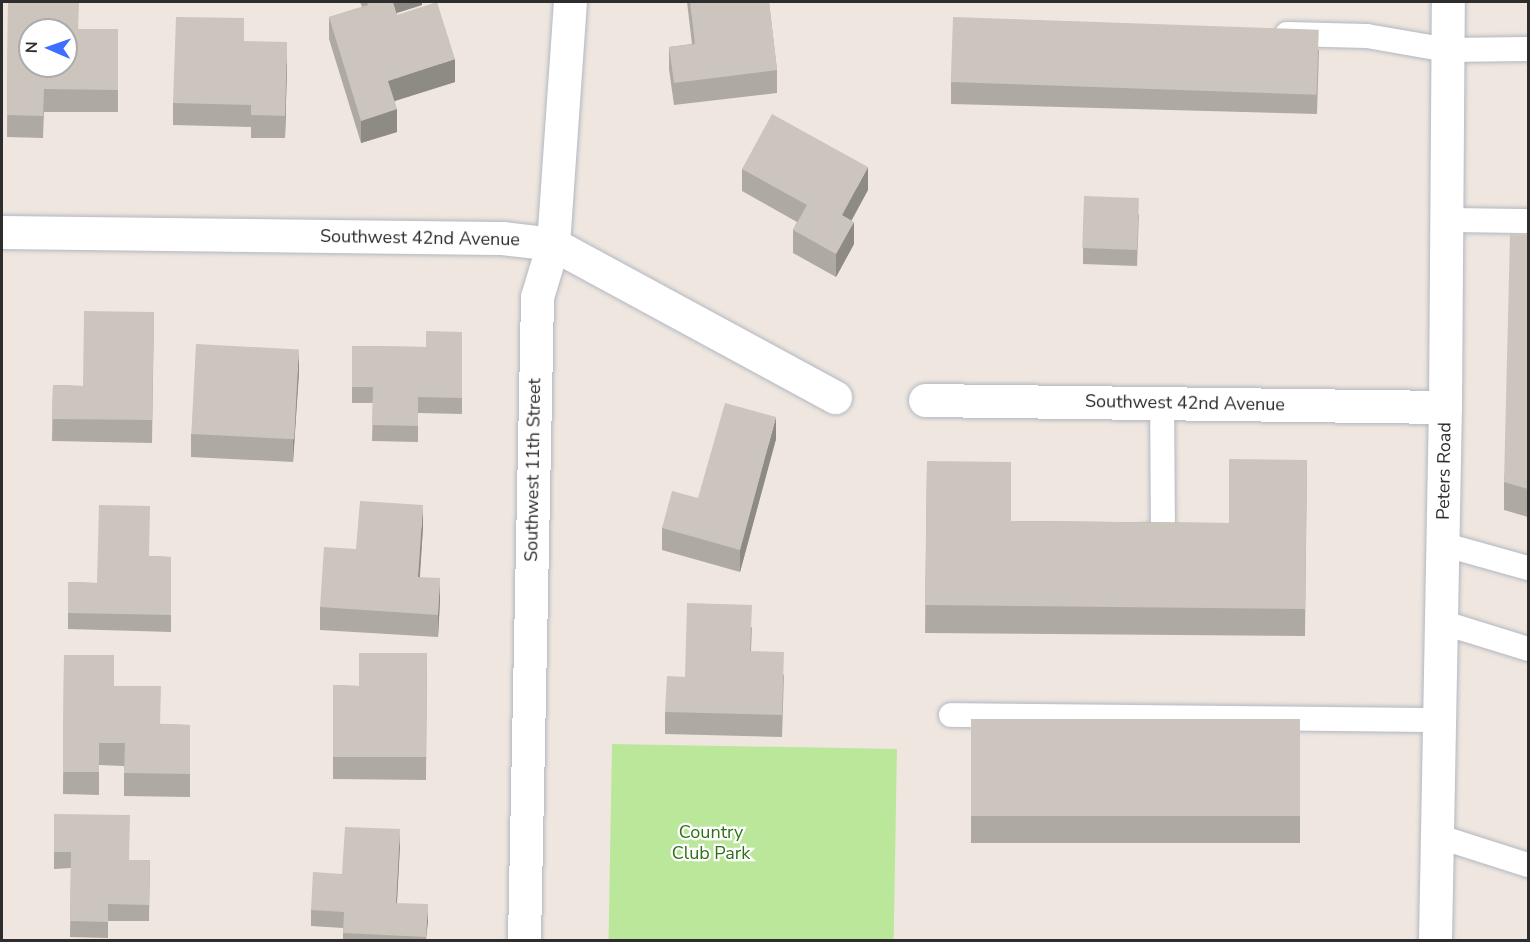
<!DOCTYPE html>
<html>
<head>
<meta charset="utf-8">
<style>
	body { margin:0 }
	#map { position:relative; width:1530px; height:942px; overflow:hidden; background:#efe7df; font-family:"Nunito Sans",sans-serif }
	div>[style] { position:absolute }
	.green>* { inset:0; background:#bae79a; transform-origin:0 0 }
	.roads { filter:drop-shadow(0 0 2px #b3b7c1) drop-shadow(0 0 2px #b3b7c1) }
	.service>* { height:24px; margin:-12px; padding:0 12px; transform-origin:12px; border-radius:12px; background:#fff }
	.minor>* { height:33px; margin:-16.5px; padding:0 16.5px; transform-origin:16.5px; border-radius:16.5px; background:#fff }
	.tertiary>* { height:33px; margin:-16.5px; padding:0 16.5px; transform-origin:16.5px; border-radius:16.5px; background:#fff }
	.wall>* { inset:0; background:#afa9a3; transform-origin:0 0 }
	.shaded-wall>* { inset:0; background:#8e8a84 }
	.building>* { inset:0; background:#cbc5bd; transform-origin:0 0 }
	span { translate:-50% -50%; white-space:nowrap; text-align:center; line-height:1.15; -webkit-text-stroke:4.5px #fff; paint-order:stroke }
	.street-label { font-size:18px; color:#2d2d2d }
	.park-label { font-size:18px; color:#306f18 }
	.frame { position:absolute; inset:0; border:3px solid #2d2d2d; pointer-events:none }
	.north { position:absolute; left:18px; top:18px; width:60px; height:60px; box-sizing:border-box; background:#fff; border:2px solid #ababab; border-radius:50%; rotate:272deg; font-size:16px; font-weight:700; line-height:24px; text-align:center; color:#2d2d2d }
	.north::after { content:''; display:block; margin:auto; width:21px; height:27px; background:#3c6eff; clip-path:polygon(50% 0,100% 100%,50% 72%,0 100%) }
</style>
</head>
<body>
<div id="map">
	<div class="green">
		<i style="left:612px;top:744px;width:285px;height:196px;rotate:1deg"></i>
	</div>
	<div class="roads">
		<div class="service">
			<i style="left:1287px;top:34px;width:80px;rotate:1.4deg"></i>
			<i style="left:1367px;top:36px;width:81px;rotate:9.9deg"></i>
			<i style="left:1447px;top:50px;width:81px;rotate:-0.7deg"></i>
			<i style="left:1446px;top:220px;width:82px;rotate:0.7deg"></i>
			<i style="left:1146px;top:536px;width:17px"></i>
			<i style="left:1163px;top:536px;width:133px;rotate:-90.4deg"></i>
			<i style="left:1442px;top:544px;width:89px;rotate:15.6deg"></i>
			<i style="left:1441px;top:622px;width:91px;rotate:17.2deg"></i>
			<i style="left:951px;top:715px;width:488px;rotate:0.6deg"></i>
			<i style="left:1437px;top:836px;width:96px;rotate:17.7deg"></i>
		</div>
		<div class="minor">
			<i style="left:2px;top:232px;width:500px;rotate:0.69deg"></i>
			<i style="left:502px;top:238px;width:51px;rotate:6.7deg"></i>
			<i style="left:553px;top:244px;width:321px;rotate:28.5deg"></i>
			<i style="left:925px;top:400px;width:520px;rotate:0.77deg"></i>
			<i style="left:524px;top:940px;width:643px;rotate:-88.84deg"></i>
			<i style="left:537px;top:297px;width:55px;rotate:-73.2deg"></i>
			<i style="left:553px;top:244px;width:243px;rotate:-86deg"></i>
		</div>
		<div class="tertiary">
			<i style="left:1435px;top:940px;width:533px;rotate:-88.93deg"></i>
			<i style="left:1445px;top:407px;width:405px;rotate:-89.6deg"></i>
		</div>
	</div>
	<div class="wall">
		<i style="clip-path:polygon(8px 2px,79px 29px,118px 29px,118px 112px,44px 112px,43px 138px,7px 137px)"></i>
		<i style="clip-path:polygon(360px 2px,422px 2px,422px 5px,397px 13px,397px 15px,455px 82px,395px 101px,397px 132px,361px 143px,329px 39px,329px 17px,362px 7px)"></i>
		<i style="clip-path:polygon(687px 2px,769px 2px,777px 70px,777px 93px,674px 105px,669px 69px,669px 47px,692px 44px)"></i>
		<i style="clip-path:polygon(244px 41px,287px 64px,285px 138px,251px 138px,251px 127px,173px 125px,173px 103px)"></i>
		<i style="clip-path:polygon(1319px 50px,1317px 114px,951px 104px,951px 82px)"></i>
		<i style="clip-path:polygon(742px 169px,868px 190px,852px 220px,854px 244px,836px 277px,793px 253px,793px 230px,797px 222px,742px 191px)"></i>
		<i style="clip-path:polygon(1139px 214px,1137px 266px,1083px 264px,1083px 248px)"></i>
		<i style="clip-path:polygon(1528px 235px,1528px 517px,1504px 510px,1504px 482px)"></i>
		<i style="clip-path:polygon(154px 312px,152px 443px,52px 441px,53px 385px,83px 386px)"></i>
		<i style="clip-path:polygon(462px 332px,462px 414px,418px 413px,418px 442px,372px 441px,373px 403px,352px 403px,352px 346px,426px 347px)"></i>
		<i style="clip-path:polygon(299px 372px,293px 462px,191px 457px,191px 434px)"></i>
		<i style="clip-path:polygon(776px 439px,740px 572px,662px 550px,662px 528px,698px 498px)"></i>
		<i style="clip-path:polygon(1307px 460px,1305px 636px,925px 633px,927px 461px,1011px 521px,1229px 523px)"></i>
		<i style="clip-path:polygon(423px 527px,420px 577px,440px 600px,438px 637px,320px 630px,320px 607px,356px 549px)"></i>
		<i style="clip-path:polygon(150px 556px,171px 557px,171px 632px,68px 629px,68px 582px,97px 583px)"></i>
		<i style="clip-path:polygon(752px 627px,751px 651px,784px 675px,782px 737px,665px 734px,665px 712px,685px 677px)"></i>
		<i style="clip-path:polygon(427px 653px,426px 780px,333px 779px,333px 685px,359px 686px)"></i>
		<i style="clip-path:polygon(64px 655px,114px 686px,161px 724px,190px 725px,190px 797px,124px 796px,124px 766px,99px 765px,99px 795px,63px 794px)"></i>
		<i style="left:971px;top:719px;width:329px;height:124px"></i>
		<i style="clip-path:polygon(54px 814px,129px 860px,150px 860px,149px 921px,108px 921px,108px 938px,70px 937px,71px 868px,54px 869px)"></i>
		<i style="clip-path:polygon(400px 845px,397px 903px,428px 920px,426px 940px,343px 940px,343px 928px,311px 926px,311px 910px,342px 874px)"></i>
	</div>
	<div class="shaded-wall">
		<i style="clip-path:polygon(390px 2px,422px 2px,422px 5px,390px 15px)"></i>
		<i style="clip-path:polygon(287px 42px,287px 64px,285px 138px,285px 116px)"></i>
		<i style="clip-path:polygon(455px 59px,455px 82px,388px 103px,388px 81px)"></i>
		<i style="clip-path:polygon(397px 109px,397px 132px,361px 143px,361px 121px)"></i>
		<i style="clip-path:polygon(868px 167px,868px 190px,842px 237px,842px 215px)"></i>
		<i style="clip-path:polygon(854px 222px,854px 244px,836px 277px,836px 254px)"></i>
		<i style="clip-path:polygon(299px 349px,299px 372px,293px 462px,293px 440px)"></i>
		<i style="clip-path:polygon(776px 417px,776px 439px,740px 572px,740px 550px)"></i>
		<i style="clip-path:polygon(423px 505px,423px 527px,418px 599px,418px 577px)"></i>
		<i style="clip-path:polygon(440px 578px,440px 600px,438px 637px,438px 615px)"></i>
		<i style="clip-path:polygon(400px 829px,400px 845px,396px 919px,396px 903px)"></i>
		<i style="clip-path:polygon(428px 904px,428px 920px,426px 940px)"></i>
	</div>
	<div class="building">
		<i style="clip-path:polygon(evenodd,8px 2px,79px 2px,78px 29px,118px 29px,118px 90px,44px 89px,43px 116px,7px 115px,8px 2px,30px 30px,66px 30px,66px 66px,30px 66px,30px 30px)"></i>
		<i style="clip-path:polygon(367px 2px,393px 2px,397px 15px,437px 2px,455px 59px,388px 81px,397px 109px,361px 121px,329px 17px,368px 5px)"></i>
		<i style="clip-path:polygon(690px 2px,769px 2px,777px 70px,674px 83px,669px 47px,695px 44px)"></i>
		<i style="clip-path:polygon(176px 17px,244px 18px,244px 41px,287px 42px,285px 116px,251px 115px,251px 105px,173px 103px)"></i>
		<i style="left:953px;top:17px;width:366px;height:65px;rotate:2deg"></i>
		<i style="clip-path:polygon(772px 114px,868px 167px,842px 215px,854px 222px,836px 254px,793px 230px,807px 205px,742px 169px)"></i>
		<i style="left:1084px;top:196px;width:55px;height:52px;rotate:2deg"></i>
		<i style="clip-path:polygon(1510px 234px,1528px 235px,1528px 489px,1504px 482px)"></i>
		<i style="clip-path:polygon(84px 311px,154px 312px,152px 420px,52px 419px,53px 385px,83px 386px)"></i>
		<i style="clip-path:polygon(426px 331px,462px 332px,462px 398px,418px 397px,418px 426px,372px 425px,373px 387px,352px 387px,352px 346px,426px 347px)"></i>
		<i style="left:196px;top:344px;width:103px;height:90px;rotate:3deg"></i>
		<i style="clip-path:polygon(725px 403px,776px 417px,740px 550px,662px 528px,672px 491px,698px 498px)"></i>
		<i style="clip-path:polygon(1229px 459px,1307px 460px,1305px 609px,925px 605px,927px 461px,1011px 462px,1011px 521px,1229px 523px)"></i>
		<i style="clip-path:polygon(360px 501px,423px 505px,418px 577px,440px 578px,438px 615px,320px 607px,324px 547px,356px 549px)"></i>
		<i style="clip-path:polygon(99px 505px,150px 506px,149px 556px,171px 557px,171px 615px,68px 613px,68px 582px,97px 583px)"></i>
		<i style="clip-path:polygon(687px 603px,752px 605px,750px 651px,784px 652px,782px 715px,665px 712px,667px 676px,685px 677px)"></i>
		<i style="clip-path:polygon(359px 653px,427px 653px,426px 757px,333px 757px,333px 685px,359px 686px)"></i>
		<i style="clip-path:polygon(64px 655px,114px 655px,114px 686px,161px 686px,160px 724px,190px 725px,190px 774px,124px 773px,125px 743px,99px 743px,99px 772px,63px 772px)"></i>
		<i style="left:971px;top:719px;width:329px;height:97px"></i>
		<i style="clip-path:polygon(54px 814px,130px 815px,129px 860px,150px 860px,149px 905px,108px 904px,108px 922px,70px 921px,71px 852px,54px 852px)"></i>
		<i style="clip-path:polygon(345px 827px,400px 829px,396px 903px,428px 904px,426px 937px,343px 933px,344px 912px,311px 910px,313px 872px,342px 874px)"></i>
	</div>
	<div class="street-label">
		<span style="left:420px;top:238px;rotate:1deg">Southwest 42nd Avenue</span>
		<span style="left:1185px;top:403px;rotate:1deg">Southwest 42nd Avenue</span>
		<span style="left:533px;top:470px;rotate:-89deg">Southwest 11th Street</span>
		<span style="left:1444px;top:471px;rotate:-89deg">Peters Road</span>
	</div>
	<div class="park-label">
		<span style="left:711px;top:843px">Country<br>Club Park</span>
	</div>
	<div class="frame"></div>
	<div class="north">N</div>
</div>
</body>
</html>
